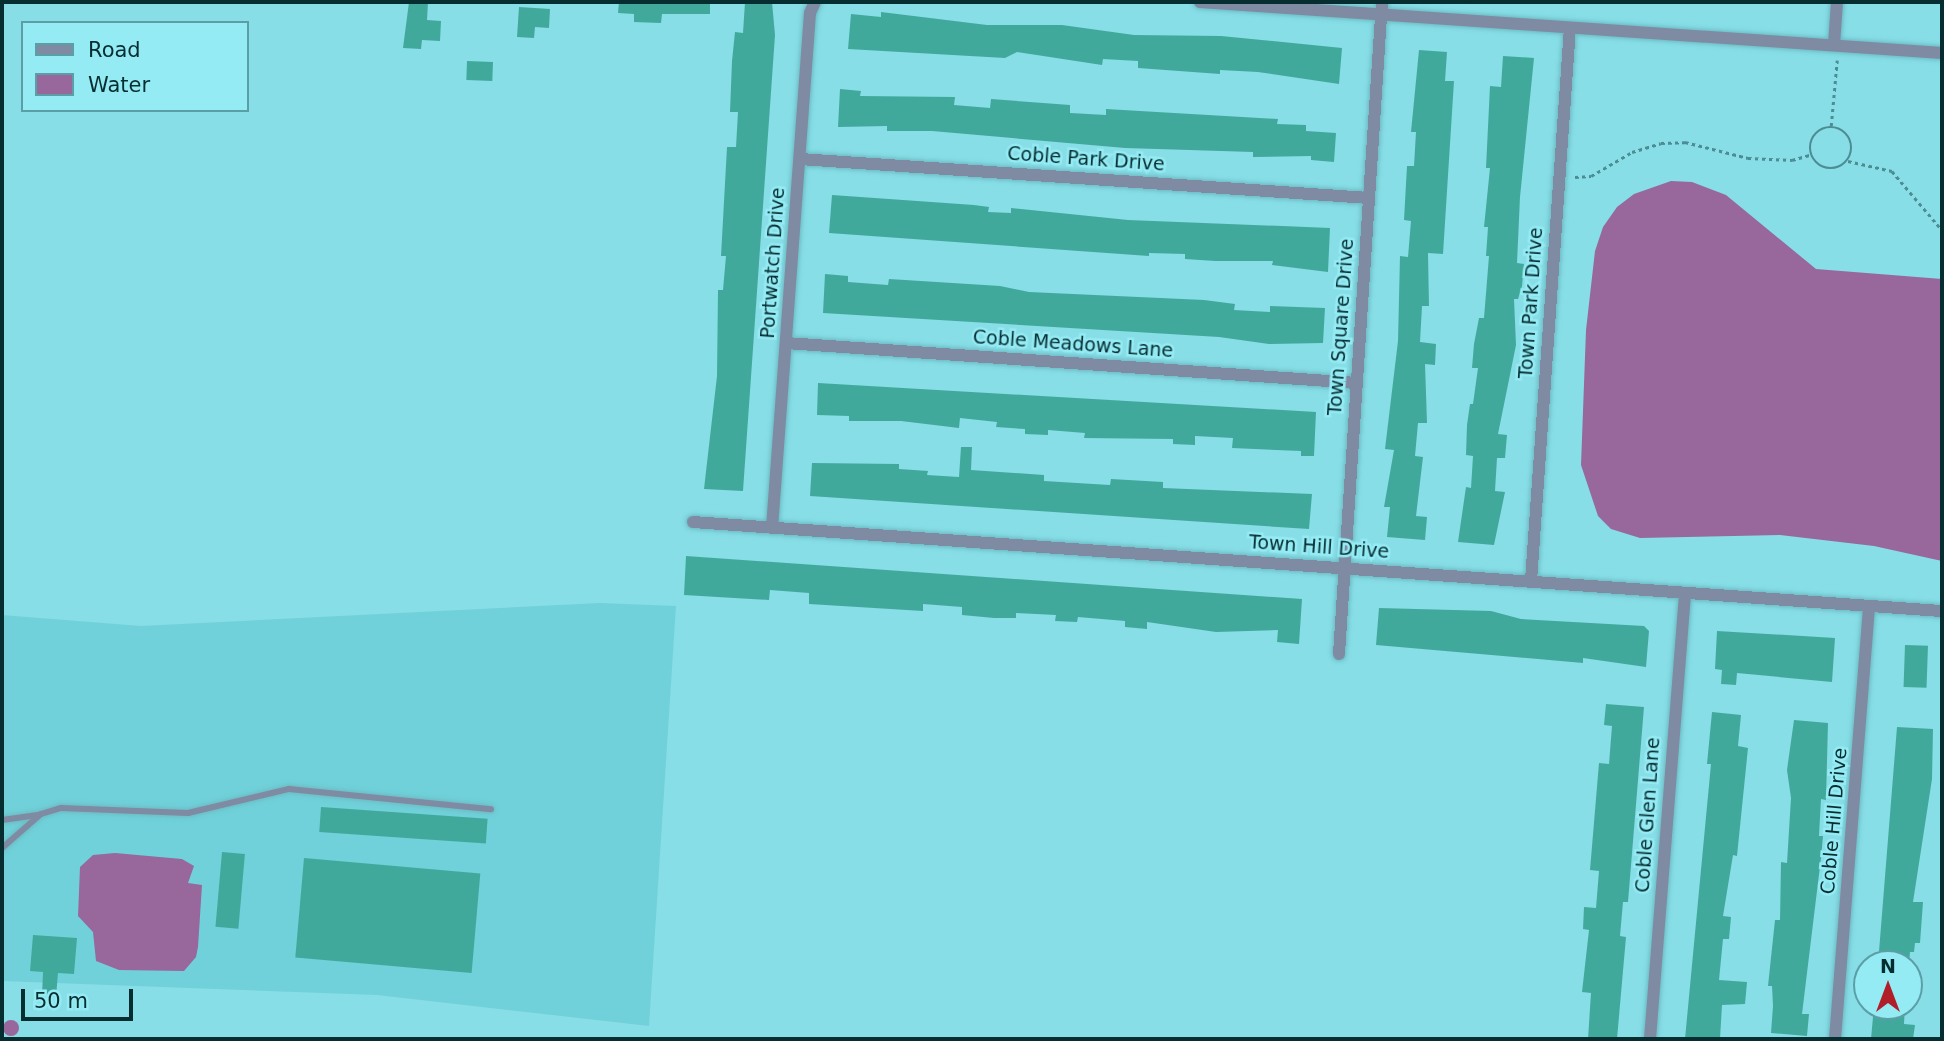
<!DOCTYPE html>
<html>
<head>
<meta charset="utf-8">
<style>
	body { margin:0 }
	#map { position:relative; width:1944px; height:1041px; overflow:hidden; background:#87dee7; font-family:"DejaVu Sans",sans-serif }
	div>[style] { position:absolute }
	.built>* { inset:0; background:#70d1da }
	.water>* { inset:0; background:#98679c }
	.round { border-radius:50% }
	.building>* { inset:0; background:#41a99c; transform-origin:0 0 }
	.path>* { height:2.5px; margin-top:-1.25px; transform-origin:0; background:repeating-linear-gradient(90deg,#4c8d93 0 3.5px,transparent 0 7px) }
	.path>.ring { margin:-1.25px; padding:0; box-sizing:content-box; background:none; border:2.5px solid #4c8d93; border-radius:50% }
	.roads { filter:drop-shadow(0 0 2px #6dbbc3) drop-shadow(0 0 2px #6dbbc3) }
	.service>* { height:6px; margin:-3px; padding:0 3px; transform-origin:3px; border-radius:3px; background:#7f8ba3 }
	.minor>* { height:12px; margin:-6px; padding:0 6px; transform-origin:6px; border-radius:6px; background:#7f8ba3 }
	span { translate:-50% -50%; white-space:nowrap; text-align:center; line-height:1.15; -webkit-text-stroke:5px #94ebf4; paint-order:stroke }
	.street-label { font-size:19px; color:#062e31 }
	.frame { position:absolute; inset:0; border:4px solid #062e31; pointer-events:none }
	.legend { position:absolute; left:21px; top:21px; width:228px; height:91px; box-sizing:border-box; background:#94ebf4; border:2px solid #5b9fa6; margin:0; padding:9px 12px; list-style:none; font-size:21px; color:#062e31 }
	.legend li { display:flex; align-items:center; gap:14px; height:35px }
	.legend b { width:35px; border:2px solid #5b9fa6 }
	.north { position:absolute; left:1853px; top:950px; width:70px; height:70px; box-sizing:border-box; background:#94ebf4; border:2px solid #5b9fa6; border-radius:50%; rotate:0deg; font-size:19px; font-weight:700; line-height:28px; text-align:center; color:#062e31 }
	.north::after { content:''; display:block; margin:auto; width:24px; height:32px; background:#b01e29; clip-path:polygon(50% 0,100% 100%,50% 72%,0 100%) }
	.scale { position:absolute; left:21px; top:989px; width:112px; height:32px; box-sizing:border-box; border:4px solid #062e31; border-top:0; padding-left:9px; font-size:21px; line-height:24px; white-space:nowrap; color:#062e31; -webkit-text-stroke:5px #94ebf4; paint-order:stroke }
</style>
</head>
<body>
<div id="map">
	<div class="built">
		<i style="clip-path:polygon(600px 603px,676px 606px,649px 1026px,377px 995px,2px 981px,2px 615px,141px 626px)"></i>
	</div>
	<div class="water">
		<i style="clip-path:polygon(1671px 181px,1692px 182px,1726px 195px,1816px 269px,1942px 279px,1942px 561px,1874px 546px,1780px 535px,1640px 538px,1611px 529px,1598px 516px,1581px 465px,1586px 330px,1595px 251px,1603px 227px,1617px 207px,1634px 194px)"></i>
		<i style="clip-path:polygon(115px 853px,182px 859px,194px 866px,188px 883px,202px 885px,198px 947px,196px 957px,184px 971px,119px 970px,96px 961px,93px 932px,78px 916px,80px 867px,93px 855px)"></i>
		<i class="round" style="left:3px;top:1020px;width:16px;height:16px"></i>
	</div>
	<div class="building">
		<i style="clip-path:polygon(409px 2px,428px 2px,427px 20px,441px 21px,440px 41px,422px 40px,421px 49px,403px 48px)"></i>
		<i style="clip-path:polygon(619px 2px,710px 2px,710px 14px,662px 14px,661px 23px,634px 22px,634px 14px,618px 13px)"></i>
		<i style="clip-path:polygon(745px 2px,772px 2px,775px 35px,743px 491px,704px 489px,717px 376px,718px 290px,723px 290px,726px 256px,721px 256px,727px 147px,736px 147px,738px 112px,730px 112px,732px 61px,735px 32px,743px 33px)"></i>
		<i style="clip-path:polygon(519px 7px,550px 9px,549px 28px,535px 27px,534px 38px,517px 37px)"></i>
		<i style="clip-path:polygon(881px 12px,987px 25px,1062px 25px,1134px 35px,1221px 36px,1342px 48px,1339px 84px,1258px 72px,1220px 70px,1220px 74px,1138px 68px,1138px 61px,1103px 59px,1102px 65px,1017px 52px,1005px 58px,848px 49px,851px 14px,881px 17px)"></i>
		<i style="clip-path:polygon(1419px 50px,1447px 52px,1445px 81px,1454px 81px,1443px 254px,1428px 253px,1429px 306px,1422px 306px,1420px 342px,1436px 344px,1435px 365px,1425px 364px,1427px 423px,1418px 423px,1415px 456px,1423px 457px,1416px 516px,1427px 517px,1425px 540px,1387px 537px,1390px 507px,1384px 507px,1394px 450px,1385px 449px,1398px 341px,1400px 256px,1408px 257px,1411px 221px,1404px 220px,1407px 166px,1414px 166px,1416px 132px,1411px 132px)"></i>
		<i style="clip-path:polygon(1503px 56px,1534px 58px,1520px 197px,1517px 263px,1524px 264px,1522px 286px,1518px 299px,1514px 299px,1516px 345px,1498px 434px,1507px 435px,1505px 458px,1497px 458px,1495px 491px,1505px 492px,1494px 545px,1458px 542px,1466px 487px,1471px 488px,1473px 456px,1466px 455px,1467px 425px,1470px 404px,1473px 404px,1478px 368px,1472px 368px,1474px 344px,1479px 318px,1484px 318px,1489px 256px,1486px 256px,1488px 227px,1484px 227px,1490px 168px,1486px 168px,1490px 86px,1501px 87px)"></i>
		<i style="left:467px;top:61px;width:26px;height:19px;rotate:2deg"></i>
		<i style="clip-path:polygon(840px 89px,861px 91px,860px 96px,955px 97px,954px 105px,990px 108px,991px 99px,1070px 105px,1070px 113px,1106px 115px,1106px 109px,1278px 119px,1277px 124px,1306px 125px,1306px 131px,1336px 133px,1334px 162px,1311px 160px,1311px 156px,1253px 157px,1253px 152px,1125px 148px,932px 131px,887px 131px,887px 126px,838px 127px)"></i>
		<i style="clip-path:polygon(832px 195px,974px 205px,989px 207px,988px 212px,1011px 213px,1011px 208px,1128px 220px,1330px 228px,1328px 272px,1272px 265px,1273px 261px,1215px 261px,1185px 259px,1185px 254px,1149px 253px,1149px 256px,829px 233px)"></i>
		<i style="clip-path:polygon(825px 274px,848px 276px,848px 282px,888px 285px,889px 279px,1000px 286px,1029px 292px,1204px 300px,1235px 304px,1234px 310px,1270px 312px,1270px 306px,1325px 308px,1323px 343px,1269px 344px,1219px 337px,823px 313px)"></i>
		<i style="clip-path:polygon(818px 383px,1316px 412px,1314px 456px,1301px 456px,1301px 451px,1232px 448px,1233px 438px,1195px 436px,1195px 445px,1173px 444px,1173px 439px,1084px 438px,1085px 433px,1048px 430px,1048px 435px,1025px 434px,1025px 429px,996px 427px,997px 422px,960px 418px,959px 428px,901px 421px,849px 421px,849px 416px,817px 415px)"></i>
		<i style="clip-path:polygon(961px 447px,972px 447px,971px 470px,1044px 475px,1044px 481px,1110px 485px,1111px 479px,1163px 482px,1163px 488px,1312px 494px,1309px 529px,810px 496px,812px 463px,899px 464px,899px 469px,928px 471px,927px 475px,959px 477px)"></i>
		<i style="clip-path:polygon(686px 556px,1302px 599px,1299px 644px,1277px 642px,1278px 630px,1216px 632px,1147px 622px,1147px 629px,1125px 627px,1125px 621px,1078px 617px,1077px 622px,1055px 621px,1056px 615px,1016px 613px,1016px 618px,994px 618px,962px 615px,962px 607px,923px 604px,923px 611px,809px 604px,809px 593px,770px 590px,769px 600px,684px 595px)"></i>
		<i style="clip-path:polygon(1379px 608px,1491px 611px,1521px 619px,1644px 626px,1649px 631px,1646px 667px,1583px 658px,1583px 663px,1376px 645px)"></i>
		<i style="clip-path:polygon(1717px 631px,1835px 638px,1832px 682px,1737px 673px,1736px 685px,1721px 684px,1722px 670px,1715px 669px)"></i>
		<i style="left:1905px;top:645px;width:23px;height:42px;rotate:2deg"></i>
		<i style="clip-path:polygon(1606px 704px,1644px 707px,1628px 902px,1623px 902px,1620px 936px,1626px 937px,1617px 1039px,1588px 1039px,1591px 993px,1582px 992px,1589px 930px,1583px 929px,1584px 907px,1596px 908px,1599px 871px,1590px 870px,1599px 763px,1609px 764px,1612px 726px,1604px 725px)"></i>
		<i style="clip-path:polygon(1712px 712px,1741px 715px,1738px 746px,1748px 748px,1737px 856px,1733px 855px,1723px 916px,1731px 917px,1729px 939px,1723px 939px,1719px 980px,1747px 982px,1745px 1004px,1722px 1005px,1720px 1039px,1685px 1039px,1711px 764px,1707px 764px)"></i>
		<i style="clip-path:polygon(1794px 720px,1828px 723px,1826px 800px,1821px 799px,1819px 836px,1823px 836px,1821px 858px,1802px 1014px,1809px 1014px,1807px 1036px,1771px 1033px,1773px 1006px,1772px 986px,1768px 986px,1775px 920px,1780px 920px,1781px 862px,1787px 863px,1791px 798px,1787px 770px)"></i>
		<i style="clip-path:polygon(1897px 727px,1933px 729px,1932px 779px,1913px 902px,1923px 902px,1920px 943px,1915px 943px,1914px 952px,1910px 952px,1909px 964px,1878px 964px)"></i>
		<i style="left:321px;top:807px;width:167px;height:25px;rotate:4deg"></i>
		<i style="left:222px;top:852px;width:23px;height:75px;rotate:5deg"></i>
		<i style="left:304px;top:858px;width:177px;height:100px;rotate:5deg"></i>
		<i style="clip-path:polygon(33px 935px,77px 938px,74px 974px,58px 973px,56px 997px,42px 996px,43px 972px,30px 971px)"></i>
		<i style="clip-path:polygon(1874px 1006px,1905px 1006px,1904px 1024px,1915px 1025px,1913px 1039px,1871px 1039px)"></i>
	</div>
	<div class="path">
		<i style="left:1831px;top:126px;width:66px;rotate:-84.8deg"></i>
		<i class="ring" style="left:1810px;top:127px;width:39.5px;height:39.5px"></i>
		<i style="left:1848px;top:161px;width:45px;rotate:12.8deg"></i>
		<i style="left:1892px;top:171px;width:77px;rotate:49.7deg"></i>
		<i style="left:1575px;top:177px;width:16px;rotate:-4deg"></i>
		<i style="left:1591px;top:176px;width:48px;rotate:-30.3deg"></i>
		<i style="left:1632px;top:152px;width:30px;rotate:-17deg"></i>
		<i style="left:1661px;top:143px;width:24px;rotate:-2deg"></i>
		<i style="left:1685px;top:142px;width:65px;rotate:14.3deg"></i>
		<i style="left:1748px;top:158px;width:44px;rotate:2.6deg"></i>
		<i style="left:1792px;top:160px;width:19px;rotate:-16deg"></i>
	</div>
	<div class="roads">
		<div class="service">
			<i style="left:2px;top:820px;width:36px;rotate:-8deg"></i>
			<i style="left:2px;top:848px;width:52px;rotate:-41.1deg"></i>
			<i style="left:41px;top:814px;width:21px;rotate:-17deg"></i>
			<i style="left:61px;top:808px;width:127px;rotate:2.3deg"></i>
			<i style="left:188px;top:813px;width:104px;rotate:-13.4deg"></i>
			<i style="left:289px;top:789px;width:203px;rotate:5.7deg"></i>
		</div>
		<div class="minor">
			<i style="left:1200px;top:2px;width:744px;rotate:3.93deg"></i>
			<i style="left:1834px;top:45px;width:43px;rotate:-86deg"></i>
			<i style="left:800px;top:159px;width:570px;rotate:3.92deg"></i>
			<i style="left:786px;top:343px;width:572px;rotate:4.01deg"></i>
			<i style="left:693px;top:522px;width:1252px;rotate:4.08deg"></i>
			<i style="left:772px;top:528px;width:516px;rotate:-85.78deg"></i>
			<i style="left:810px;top:13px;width:12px;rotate:-66deg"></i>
			<i style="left:1531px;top:581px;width:554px;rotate:-85.97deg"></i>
			<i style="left:1339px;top:654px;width:653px;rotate:-86.23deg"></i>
			<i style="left:1650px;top:1039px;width:447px;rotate:-85.5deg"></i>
			<i style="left:1835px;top:1039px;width:434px;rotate:-85.5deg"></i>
		</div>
	</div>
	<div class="street-label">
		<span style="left:1086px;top:159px;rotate:4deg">Coble Park Drive</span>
		<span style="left:773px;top:263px;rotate:-86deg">Portwatch Drive</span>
		<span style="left:1531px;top:303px;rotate:-86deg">Town Park Drive</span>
		<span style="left:1341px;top:327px;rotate:-86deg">Town Square Drive</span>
		<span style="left:1073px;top:344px;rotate:4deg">Coble Meadows Lane</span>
		<span style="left:1319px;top:547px;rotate:4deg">Town Hill Drive</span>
		<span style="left:1648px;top:815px;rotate:-86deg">Coble Glen Lane</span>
		<span style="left:1834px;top:821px;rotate:-85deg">Coble Hill Drive</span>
	</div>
	<div class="frame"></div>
	<ul class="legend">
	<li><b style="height:9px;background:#7f8ba3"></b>Road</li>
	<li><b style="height:19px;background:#98679c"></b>Water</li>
	</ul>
	<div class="north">N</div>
	<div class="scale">50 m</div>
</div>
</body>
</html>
